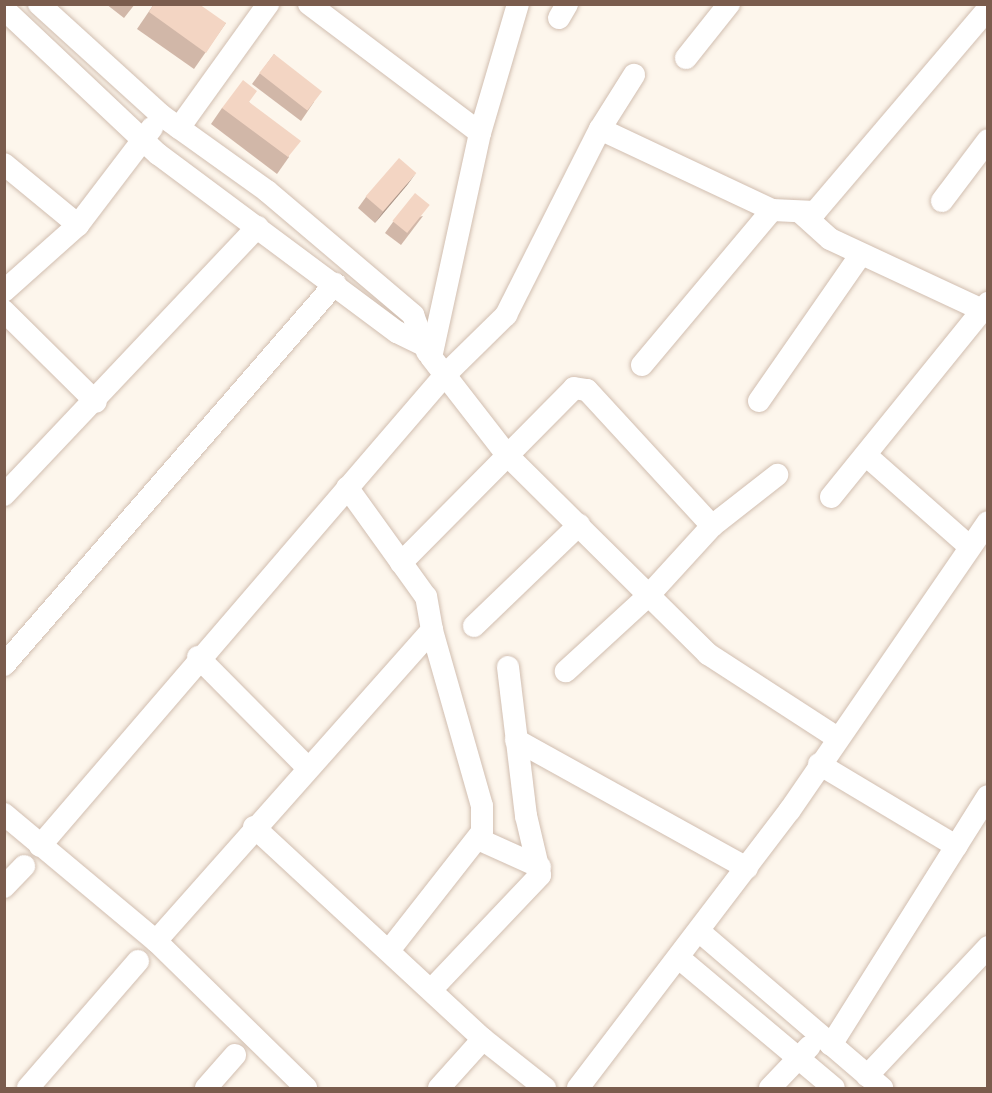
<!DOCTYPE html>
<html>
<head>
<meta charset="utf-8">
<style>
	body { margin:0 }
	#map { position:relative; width:992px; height:1093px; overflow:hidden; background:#fdf6ec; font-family:"Fira Sans Condensed",sans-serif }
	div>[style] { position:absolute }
	.roads { filter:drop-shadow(0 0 2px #d1beb0) drop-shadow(0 0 2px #d1beb0) }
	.minor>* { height:22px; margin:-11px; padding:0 11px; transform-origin:11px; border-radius:11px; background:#fff }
	.wall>* { inset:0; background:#d1b7a8 }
	.shaded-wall>* { inset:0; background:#aa9588 }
	.building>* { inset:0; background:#f3d5c3; transform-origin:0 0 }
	span { translate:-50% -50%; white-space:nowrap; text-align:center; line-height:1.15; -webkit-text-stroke:6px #fffaf3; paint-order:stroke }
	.frame { position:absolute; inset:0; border:6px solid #7a5c4d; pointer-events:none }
</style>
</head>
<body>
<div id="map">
	<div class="roads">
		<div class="minor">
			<i style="left:39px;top:4px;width:165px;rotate:42.3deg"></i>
			<i style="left:161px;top:115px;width:130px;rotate:35.6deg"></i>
			<i style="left:267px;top:191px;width:192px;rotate:40.3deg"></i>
			<i style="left:413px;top:315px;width:40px;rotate:69deg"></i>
			<i style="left:309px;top:4px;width:214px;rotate:37deg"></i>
			<i style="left:518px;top:4px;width:134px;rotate:106.4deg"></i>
			<i style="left:480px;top:133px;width:229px;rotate:102.3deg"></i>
			<i style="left:431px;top:357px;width:124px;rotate:52.2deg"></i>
			<i style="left:507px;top:455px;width:283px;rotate:44.7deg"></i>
			<i style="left:708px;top:654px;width:153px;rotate:33deg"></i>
			<i style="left:4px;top:9px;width:212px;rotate:43.3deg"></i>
			<i style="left:158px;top:154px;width:298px;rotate:36.7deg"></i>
			<i style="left:397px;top:332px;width:28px;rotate:26deg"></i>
			<i style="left:559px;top:18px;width:16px;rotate:-60deg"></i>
			<i style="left:686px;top:58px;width:69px;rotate:-51.5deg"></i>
			<i style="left:179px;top:128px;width:153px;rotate:-54.3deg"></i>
			<i style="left:600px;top:129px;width:64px;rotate:-57.8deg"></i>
			<i style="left:4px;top:164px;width:96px;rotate:39.5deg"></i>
			<i style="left:942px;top:201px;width:76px;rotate:-53deg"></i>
			<i style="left:800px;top:212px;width:40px;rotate:42deg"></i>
			<i style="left:830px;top:239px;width:168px;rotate:25deg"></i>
			<i style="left:4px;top:291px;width:99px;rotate:-41.7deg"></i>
			<i style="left:78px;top:225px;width:122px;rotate:-52.7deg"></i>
			<i style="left:4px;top:311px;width:129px;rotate:44.7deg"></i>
			<i style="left:642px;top:365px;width:202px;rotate:-50deg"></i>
			<i style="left:759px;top:401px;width:179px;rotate:-55.2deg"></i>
			<i style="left:868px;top:457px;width:136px;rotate:41.4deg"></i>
			<i style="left:4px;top:495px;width:369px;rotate:-46.6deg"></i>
			<i style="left:831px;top:497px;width:250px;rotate:-51deg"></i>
			<i style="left:712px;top:526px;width:83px;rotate:-38.1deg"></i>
			<i style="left:401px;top:563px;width:246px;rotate:-45.3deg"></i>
			<i style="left:574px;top:388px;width:13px;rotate:9deg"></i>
			<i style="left:587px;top:390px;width:185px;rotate:47.4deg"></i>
			<i style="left:712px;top:526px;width:93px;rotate:132.4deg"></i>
			<i style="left:649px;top:595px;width:113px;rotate:137.5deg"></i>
			<i style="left:474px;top:626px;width:146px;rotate:-43.9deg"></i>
			<i style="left:198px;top:657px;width:153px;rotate:45.3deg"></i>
			<i style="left:4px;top:665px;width:505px;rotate:-49.02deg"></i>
			<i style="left:516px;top:740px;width:264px;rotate:29deg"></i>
			<i style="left:819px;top:764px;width:160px;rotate:30.9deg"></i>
			<i style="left:4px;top:814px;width:198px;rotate:39.9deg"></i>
			<i style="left:156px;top:941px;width:210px;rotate:44.4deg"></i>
			<i style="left:254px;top:827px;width:312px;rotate:42.8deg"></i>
			<i style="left:483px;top:1039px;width:79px;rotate:38.3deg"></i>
			<i style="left:478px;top:839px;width:68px;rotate:24.3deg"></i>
			<i style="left:40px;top:846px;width:621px;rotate:-49.31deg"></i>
			<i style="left:445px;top:375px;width:86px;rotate:-44.5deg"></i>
			<i style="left:506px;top:315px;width:208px;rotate:-63.2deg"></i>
			<i style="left:600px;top:129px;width:190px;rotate:25.2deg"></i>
			<i style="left:772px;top:210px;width:43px;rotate:2.7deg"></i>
			<i style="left:815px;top:212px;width:267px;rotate:-49.6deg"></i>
			<i style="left:4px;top:887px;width:29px;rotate:-46deg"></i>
			<i style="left:700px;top:932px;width:240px;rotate:40.6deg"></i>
			<i style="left:156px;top:941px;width:416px;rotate:-48.4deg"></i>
			<i style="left:432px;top:630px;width:34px;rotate:-100deg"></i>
			<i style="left:426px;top:597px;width:135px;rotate:-125.7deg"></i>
			<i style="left:391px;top:948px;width:147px;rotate:-51.9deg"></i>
			<i style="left:482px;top:832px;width:26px;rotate:-90deg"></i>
			<i style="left:482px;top:806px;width:183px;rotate:-105.9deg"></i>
			<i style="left:679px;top:958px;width:202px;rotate:40deg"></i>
			<i style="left:432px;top:989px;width:157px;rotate:-46.5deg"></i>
			<i style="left:540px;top:875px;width:61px;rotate:-103.3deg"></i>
			<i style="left:526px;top:816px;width:150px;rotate:-96.9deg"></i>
			<i style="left:831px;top:1045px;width:294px;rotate:-57.8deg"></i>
			<i style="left:867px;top:1076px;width:177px;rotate:-46.8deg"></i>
			<i style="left:28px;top:1088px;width:168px;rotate:-49.1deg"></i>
			<i style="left:206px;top:1088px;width:44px;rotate:-48.7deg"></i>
			<i style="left:439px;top:1088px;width:66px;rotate:-48.1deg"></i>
			<i style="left:578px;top:1088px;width:350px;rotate:-52.7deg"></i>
			<i style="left:790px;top:810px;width:349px;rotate:-55.5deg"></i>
			<i style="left:770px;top:1088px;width:57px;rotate:-46.4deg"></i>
		</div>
	</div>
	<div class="wall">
		<i style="clip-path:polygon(106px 4px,135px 4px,124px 18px)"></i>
		<i style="clip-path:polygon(154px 4px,226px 23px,194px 69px,137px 29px)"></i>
		<i style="clip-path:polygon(274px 54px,314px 102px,301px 121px,252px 84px)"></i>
		<i style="clip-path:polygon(249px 102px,289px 157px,277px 174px,211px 124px,222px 108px)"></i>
		<i style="clip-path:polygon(408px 184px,375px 223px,358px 208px,366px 197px)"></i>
		<i style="clip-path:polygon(423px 216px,401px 245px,385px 233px,393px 222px)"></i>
	</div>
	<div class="shaded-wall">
		<i style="clip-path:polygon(416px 173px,408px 184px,375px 223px,383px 212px)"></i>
	</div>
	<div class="building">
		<i style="clip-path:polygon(154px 4px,199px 4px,226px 23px,206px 53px,149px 12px)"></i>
		<i style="left:274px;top:54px;width:61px;height:24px;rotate:38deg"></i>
		<i style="clip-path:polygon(243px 80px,257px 91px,249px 102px,301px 141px,288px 157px,222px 108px)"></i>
		<i style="left:399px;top:158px;width:23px;height:51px;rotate:41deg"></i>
		<i style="left:415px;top:193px;width:19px;height:36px;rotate:39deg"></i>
	</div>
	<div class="frame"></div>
</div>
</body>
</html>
